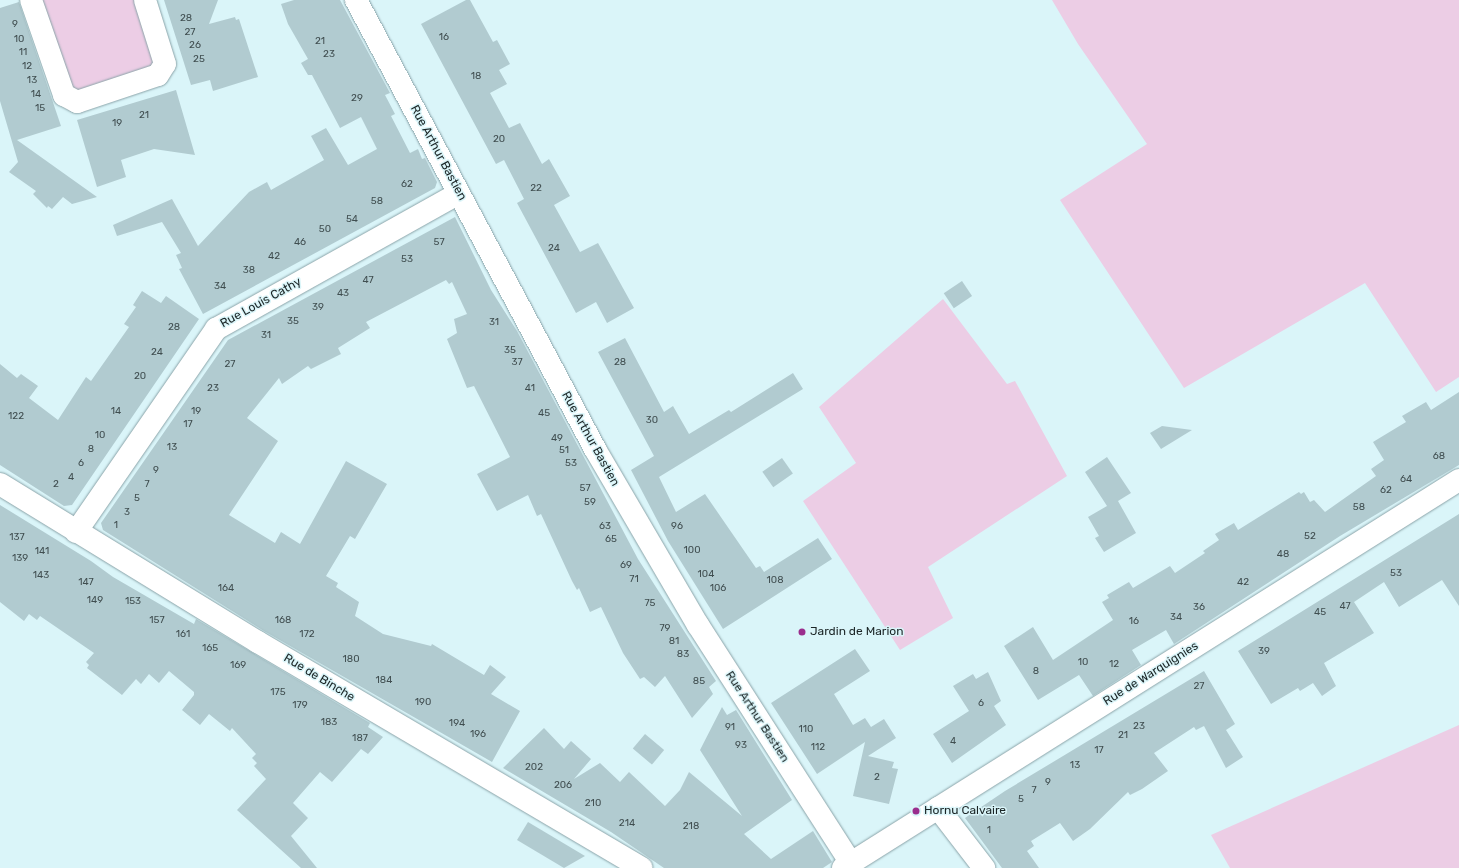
<!DOCTYPE html>
<html>
<head>
<meta charset="utf-8">
<style>
	body { margin:0 }
	#map { position:relative; width:1459px; height:868px; overflow:hidden; background:#daf5f9; font-family:Rubik,sans-serif }
	div>[style] { position:absolute }
	.green>* { inset:0; background:#eccde5 }
	.building>* { inset:0; background:#b1cbd0; transform-origin:0 0 }
	.roads { filter:drop-shadow(0 0 1px #8aa3a8) drop-shadow(0 0 1px #8aa3a8) }
	.minor>* { height:22px; margin:-11px; padding:0 11px; transform-origin:11px; border-radius:11px; background:#fff }
	.dots>* { width:11px; height:11px; translate:-50% -50%; box-sizing:border-box; border:2px solid #daf5f9; border-radius:50% }
	span { translate:-50% -50%; white-space:nowrap; text-align:center; line-height:1.15; -webkit-text-stroke:3px #daf5f9; paint-order:stroke }
	.number-label { font-size:10px; color:#404e50 }
	.number-label span { -webkit-text-stroke-width:0 }
	.street-label { font-size:12px; color:#1a2425 }
	.poi-label { font-size:12px; color:#1a2425 }
	.left { translate:0 -50%; text-align:left }
</style>
</head>
<body>
<div id="map">
	<div class="green">
		<i style="clip-path:polygon(31px 0,145px 0,165px 64px,77px 102px)"></i>
		<i style="clip-path:polygon(1052px 0,1459px 0,1459px 377px,1436px 392px,1365px 283px,1184px 388px,1060px 200px,1147px 144px,1078px 44px)"></i>
		<i style="clip-path:polygon(943px 299px,1007px 384px,1015px 381px,1067px 476px,928px 567px,953px 618px,900px 650px,803px 501px,856px 463px,819px 407px)"></i>
		<i style="clip-path:polygon(1459px 725px,1459px 868px,1230px 868px,1211px 835px)"></i>
	</div>
	<div class="building">
		<i style="clip-path:polygon(164px 0,218px 0,209px 24px,235px 17px,236px 20px,239px 19px,258px 77px,213px 91px,210px 80px,191px 85px)"></i>
		<i style="clip-path:polygon(294px 0,340px 0,390px 93px,385px 95px,395px 114px,391px 116px,410px 153px,418px 149px,422px 159px,425px 158px,437px 182px,435px 188px,203px 314px,179px 269px,182px 268px,176px 255px,181px 253px,162px 222px,117px 236px,113px 225px,172px 199px,198px 246px,249px 192px,267px 182px,271px 190px,324px 160px,311px 136px,326px 128px,348px 165px,377px 149px,361px 117px,340px 128px,312px 75px,308px 75px,301px 63px,308px 59px,288px 24px,281px 4px)"></i>
		<i style="clip-path:polygon(466px 0,470px 0,493px 42px,497px 40px,510px 64px,499px 70px,507px 84px,490px 93px,509px 128px,520px 123px,542px 164px,549px 159px,570px 196px,554px 205px,580px 252px,598px 243px,634px 308px,607px 323px,596px 302px,576px 313px,517px 203px,524px 199px,504px 160px,496px 164px,421px 24px)"></i>
		<i style="clip-path:polygon(19px 2px,61px 126px,17px 140px,97px 197px,72px 204px,63px 197px,52px 209px,48px 206px,47px 208px,33px 194px,36px 191px,9px 172px,18px 162px,0 101px,0 8px)"></i>
		<i style="clip-path:polygon(176px 90px,195px 155px,154px 149px,121px 160px,126px 177px,97px 187px,77px 120px)"></i>
		<i style="clip-path:polygon(455px 217px,491px 290px,517px 331px,638px 559px,716px 681px,709px 687px,713px 694px,692px 718px,665px 676px,655px 687px,644px 677px,640px 679px,623px 653px,601px 607px,590px 612px,579px 588px,577px 590px,572px 581px,541px 514px,537px 516px,528px 495px,497px 511px,477px 474px,510px 457px,474px 386px,467px 388px,447px 339px,457px 333px,454px 319px,467px 314px,452px 282px,449px 284px,446px 280px,366px 322px,370px 328px,338px 348px,341px 354px,311px 369px,308px 366px,282px 384px,279px 378px,247px 418px,278px 441px,229px 515px,275px 543px,281px 532px,300px 544px,346px 461px,387px 484px,355px 539px,350px 536px,326px 576px,338px 583px,336px 587px,359px 602px,355px 616px,383px 634px,431px 646px,432px 644px,484px 675px,490px 665px,506px 677px,491px 694px,520px 711px,492px 762px,264px 631px,103px 530px,101px 523px,228px 340px)"></i>
		<i style="left:962px;top:281px;width:18px;height:22px;rotate:56deg"></i>
		<i style="clip-path:polygon(142px 291px,161px 303px,166px 296px,199px 319px,72px 505px,64px 506px,0 465px,0 364px,17px 378px,21px 374px,38px 386px,29px 398px,58px 420px,86px 377px,91px 381px,129px 327px,124px 324px,136px 307px,133px 305px)"></i>
		<i style="clip-path:polygon(625px 338px,664px 412px,673px 406px,689px 434px,729px 410px,731px 412px,793px 373px,803px 389px,659px 477px,676px 512px,705px 494px,756px 568px,760px 566px,764px 572px,818px 538px,832px 559px,723px 629px,668px 541px,631px 470px,654px 456px,598px 352px)"></i>
		<i style="clip-path:polygon(1459px 392px,1459px 465px,1340px 536px,1174px 644px,1166px 630px,1132px 650px,1141px 665px,1093px 696px,1079px 675px,1038px 700px,1004px 646px,1033px 627px,1053px 660px,1113px 620px,1102px 602px,1109px 598px,1107px 595px,1129px 582px,1133px 588px,1170px 566px,1175px 573px,1205px 553px,1203px 551px,1219px 540px,1215px 534px,1234px 523px,1238px 530px,1299px 492px,1301px 494px,1304px 492px,1310px 502px,1314px 500px,1325px 512px,1376px 476px,1371px 469px,1384px 460px,1373px 442px,1406px 422px,1402px 416px,1426px 402px,1431px 410px)"></i>
		<i style="clip-path:polygon(1162px 426px,1192px 430px,1161px 449px,1150px 433px)"></i>
		<i style="clip-path:polygon(1107px 457px,1131px 493px,1118px 501px,1136px 533px,1104px 552px,1095px 538px,1099px 536px,1088px 517px,1107px 506px,1085px 472px)"></i>
		<i style="left:782px;top:458px;width:19px;height:24px;rotate:55deg"></i>
		<i style="clip-path:polygon(0 505px,91px 561px,113px 577px,194px 624px,196px 619px,370px 723px,368px 727px,383px 737px,368px 754px,361px 749px,332px 782px,320px 772px,293px 803px,308px 818px,291px 836px,317px 868px,301px 868px,237px 810px,266px 779px,254px 766px,257px 763px,252px 758px,256px 754px,232px 728px,230px 731px,209px 714px,200px 725px,182px 710px,194px 695px,194px 692px,169px 671px,159px 683px,149px 674px,141px 684px,136px 679px,122px 695px,87px 668px,89px 665px,86px 662px,94px 653px,40px 616px,37px 620px,29px 614px,24px 621px,0 602px)"></i>
		<i style="clip-path:polygon(1459px 514px,1459px 606px,1442px 580px,1399px 607px,1384px 582px,1354px 602px,1374px 633px,1324px 663px,1336px 686px,1322px 696px,1313px 683px,1300px 691px,1298px 688px,1271px 704px,1238px 651px)"></i>
		<i style="clip-path:polygon(855px 649px,870px 671px,834px 694px,853px 725px,865px 718px,871px 727px,884px 719px,896px 738px,868px 756px,894px 762px,892px 768px,898px 769px,889px 804px,853px 796px,865px 742px,817px 774px,771px 703px)"></i>
		<i style="clip-path:polygon(1204px 671px,1235px 724px,1226px 730px,1243px 757px,1226px 768px,1204px 726px,1196px 730px,1194px 727px,1154px 753px,1168px 771px,1142px 789px,1130px 795px,1128px 792px,1090px 829px,1073px 841px,1060px 823px,1031px 841px,1034px 846px,1027px 851px,1039px 868px,1002px 868px,965px 818px,1005px 791px)"></i>
		<i style="clip-path:polygon(988px 672px,1001px 701px,994px 706px,1006px 725px,952px 763px,933px 734px,969px 711px,953px 686px,973px 674px,976px 679px)"></i>
		<i style="clip-path:polygon(722px 707px,727px 715px,736px 710px,792px 800px,744px 834px,771px 859px,813px 831px,832px 862px,823px 868px,664px 868px,611px 832px,503px 768px,544px 728px,564px 749px,571px 741px,591px 759px,574px 779px,600px 763px,620px 782px,629px 772px,665px 806px,680px 790px,689px 772px,742px 816px,700px 750px)"></i>
		<i style="left:645px;top:734px;width:25px;height:19px;rotate:40deg"></i>
		<i style="clip-path:polygon(528px 822px,585px 856px,564px 868px,517px 840px)"></i>
	</div>
	<div class="roads">
		<div class="minor">
			<i style="left:31px;top:0;width:101px;rotate:70.8deg"></i>
			<i style="left:64px;top:95px;width:15px;rotate:28deg"></i>
			<i style="left:77px;top:102px;width:85px;rotate:-18.4deg"></i>
			<i style="left:158px;top:75px;width:13px;rotate:-58deg"></i>
			<i style="left:165px;top:64px;width:67px;rotate:-107.4deg"></i>
			<i style="left:356px;top:0;width:509px;rotate:61.97deg"></i>
			<i style="left:595px;top:449px;width:204px;rotate:59.7deg"></i>
			<i style="left:698px;top:625px;width:283px;rotate:57.3deg"></i>
			<i style="left:0;top:484px;width:303px;rotate:31.5deg"></i>
			<i style="left:258px;top:642px;width:445px;rotate:30.5deg"></i>
			<i style="left:76px;top:532px;width:247px;rotate:-55.4deg"></i>
			<i style="left:216px;top:329px;width:278px;rotate:-29.2deg"></i>
			<i style="left:938px;top:808px;width:76px;rotate:52.5deg"></i>
			<i style="left:843px;top:868px;width:728px;rotate:-32.21deg"></i>
		</div>
	</div>
	<div class="dots">
		<i style="left:802px;top:632px;background:#9a2d8d"></i>
		<i style="left:916px;top:811px;background:#9a2d8d"></i>
	</div>
	<div class="number-label">
		<span style="left:186px;top:19px">28</span>
		<span style="left:15px;top:25px">9</span>
		<span style="left:190px;top:33px">27</span>
		<span style="left:444px;top:38px">16</span>
		<span style="left:19px;top:40px">10</span>
		<span style="left:320px;top:42px">21</span>
		<span style="left:195px;top:46px">26</span>
		<span style="left:23px;top:53px">11</span>
		<span style="left:329px;top:55px">23</span>
		<span style="left:199px;top:60px">25</span>
		<span style="left:27px;top:67px">12</span>
		<span style="left:476px;top:77px">18</span>
		<span style="left:32px;top:81px">13</span>
		<span style="left:36px;top:95px">14</span>
		<span style="left:357px;top:99px">29</span>
		<span style="left:40px;top:109px">15</span>
		<span style="left:144px;top:116px">21</span>
		<span style="left:117px;top:124px">19</span>
		<span style="left:499px;top:140px">20</span>
		<span style="left:407px;top:185px">62</span>
		<span style="left:536px;top:189px">22</span>
		<span style="left:377px;top:202px">58</span>
		<span style="left:352px;top:220px">54</span>
		<span style="left:325px;top:230px">50</span>
		<span style="left:300px;top:243px">46</span>
		<span style="left:439px;top:243px">57</span>
		<span style="left:554px;top:249px">24</span>
		<span style="left:274px;top:257px">42</span>
		<span style="left:407px;top:260px">53</span>
		<span style="left:249px;top:271px">38</span>
		<span style="left:368px;top:281px">47</span>
		<span style="left:220px;top:287px">34</span>
		<span style="left:343px;top:294px">43</span>
		<span style="left:318px;top:308px">39</span>
		<span style="left:293px;top:322px">35</span>
		<span style="left:494px;top:323px">31</span>
		<span style="left:174px;top:328px">28</span>
		<span style="left:266px;top:336px">31</span>
		<span style="left:510px;top:351px">35</span>
		<span style="left:157px;top:353px">24</span>
		<span style="left:517px;top:363px">37</span>
		<span style="left:620px;top:363px">28</span>
		<span style="left:230px;top:365px">27</span>
		<span style="left:140px;top:377px">20</span>
		<span style="left:213px;top:389px">23</span>
		<span style="left:530px;top:389px">41</span>
		<span style="left:116px;top:412px">14</span>
		<span style="left:196px;top:412px">19</span>
		<span style="left:544px;top:414px">45</span>
		<span style="left:16px;top:417px">122</span>
		<span style="left:652px;top:421px">30</span>
		<span style="left:188px;top:425px">17</span>
		<span style="left:100px;top:436px">10</span>
		<span style="left:557px;top:439px">49</span>
		<span style="left:172px;top:448px">13</span>
		<span style="left:91px;top:450px">8</span>
		<span style="left:564px;top:451px">51</span>
		<span style="left:1439px;top:457px">68</span>
		<span style="left:81px;top:464px">6</span>
		<span style="left:571px;top:464px">53</span>
		<span style="left:156px;top:471px">9</span>
		<span style="left:71px;top:478px">4</span>
		<span style="left:1406px;top:480px">64</span>
		<span style="left:56px;top:485px">2</span>
		<span style="left:147px;top:485px">7</span>
		<span style="left:585px;top:489px">57</span>
		<span style="left:1386px;top:491px">62</span>
		<span style="left:137px;top:499px">5</span>
		<span style="left:590px;top:503px">59</span>
		<span style="left:1359px;top:508px">58</span>
		<span style="left:127px;top:513px">3</span>
		<span style="left:116px;top:526px">1</span>
		<span style="left:605px;top:527px">63</span>
		<span style="left:677px;top:527px">96</span>
		<span style="left:1310px;top:537px">52</span>
		<span style="left:17px;top:538px">137</span>
		<span style="left:611px;top:540px">65</span>
		<span style="left:692px;top:551px">100</span>
		<span style="left:42px;top:552px">141</span>
		<span style="left:1283px;top:555px">48</span>
		<span style="left:20px;top:559px">139</span>
		<span style="left:626px;top:566px">69</span>
		<span style="left:1396px;top:574px">53</span>
		<span style="left:706px;top:575px">104</span>
		<span style="left:41px;top:576px">143</span>
		<span style="left:634px;top:580px">71</span>
		<span style="left:775px;top:581px">108</span>
		<span style="left:86px;top:583px">147</span>
		<span style="left:1243px;top:583px">42</span>
		<span style="left:226px;top:589px">164</span>
		<span style="left:718px;top:589px">106</span>
		<span style="left:95px;top:601px">149</span>
		<span style="left:133px;top:602px">153</span>
		<span style="left:650px;top:604px">75</span>
		<span style="left:1345px;top:607px">47</span>
		<span style="left:1199px;top:608px">36</span>
		<span style="left:1320px;top:613px">45</span>
		<span style="left:1176px;top:618px">34</span>
		<span style="left:157px;top:621px">157</span>
		<span style="left:283px;top:621px">168</span>
		<span style="left:1134px;top:622px">16</span>
		<span style="left:665px;top:629px">79</span>
		<span style="left:183px;top:635px">161</span>
		<span style="left:307px;top:635px">172</span>
		<span style="left:674px;top:642px">81</span>
		<span style="left:210px;top:649px">165</span>
		<span style="left:1264px;top:652px">39</span>
		<span style="left:683px;top:655px">83</span>
		<span style="left:351px;top:660px">180</span>
		<span style="left:1083px;top:663px">10</span>
		<span style="left:1114px;top:665px">12</span>
		<span style="left:238px;top:666px">169</span>
		<span style="left:1036px;top:672px">8</span>
		<span style="left:384px;top:681px">184</span>
		<span style="left:699px;top:682px">85</span>
		<span style="left:1199px;top:687px">27</span>
		<span style="left:278px;top:693px">175</span>
		<span style="left:423px;top:703px">190</span>
		<span style="left:981px;top:704px">6</span>
		<span style="left:300px;top:706px">179</span>
		<span style="left:329px;top:723px">183</span>
		<span style="left:457px;top:724px">194</span>
		<span style="left:1139px;top:727px">23</span>
		<span style="left:730px;top:728px">91</span>
		<span style="left:806px;top:730px">110</span>
		<span style="left:478px;top:735px">196</span>
		<span style="left:1123px;top:736px">21</span>
		<span style="left:360px;top:739px">187</span>
		<span style="left:953px;top:742px">4</span>
		<span style="left:741px;top:746px">93</span>
		<span style="left:818px;top:748px">112</span>
		<span style="left:1099px;top:751px">17</span>
		<span style="left:1075px;top:766px">13</span>
		<span style="left:534px;top:768px">202</span>
		<span style="left:877px;top:778px">2</span>
		<span style="left:1048px;top:783px">9</span>
		<span style="left:563px;top:786px">206</span>
		<span style="left:1034px;top:791px">7</span>
		<span style="left:1021px;top:800px">5</span>
		<span style="left:593px;top:804px">210</span>
		<span style="left:627px;top:824px">214</span>
		<span style="left:691px;top:827px">218</span>
		<span style="left:989px;top:831px">1</span>
	</div>
	<div class="street-label">
		<span style="left:438px;top:153px;rotate:62deg">Rue Arthur Bastien</span>
		<span style="left:261px;top:303px;rotate:-29deg">Rue Louis Cathy</span>
		<span style="left:590px;top:439px;rotate:61deg">Rue Arthur Bastien</span>
		<span style="left:1151px;top:674px;rotate:-32deg">Rue de Warquignies</span>
		<span style="left:319px;top:678px;rotate:31deg">Rue de Binche</span>
		<span style="left:757px;top:717px;rotate:57deg">Rue Arthur Bastien</span>
	</div>
	<div class="poi-label">
		<span class="left" style="left:810px;top:632px">Jardin de Marion</span>
		<span class="left" style="left:924px;top:811px">Hornu Calvaire</span>
	</div>
</div>
</body>
</html>
